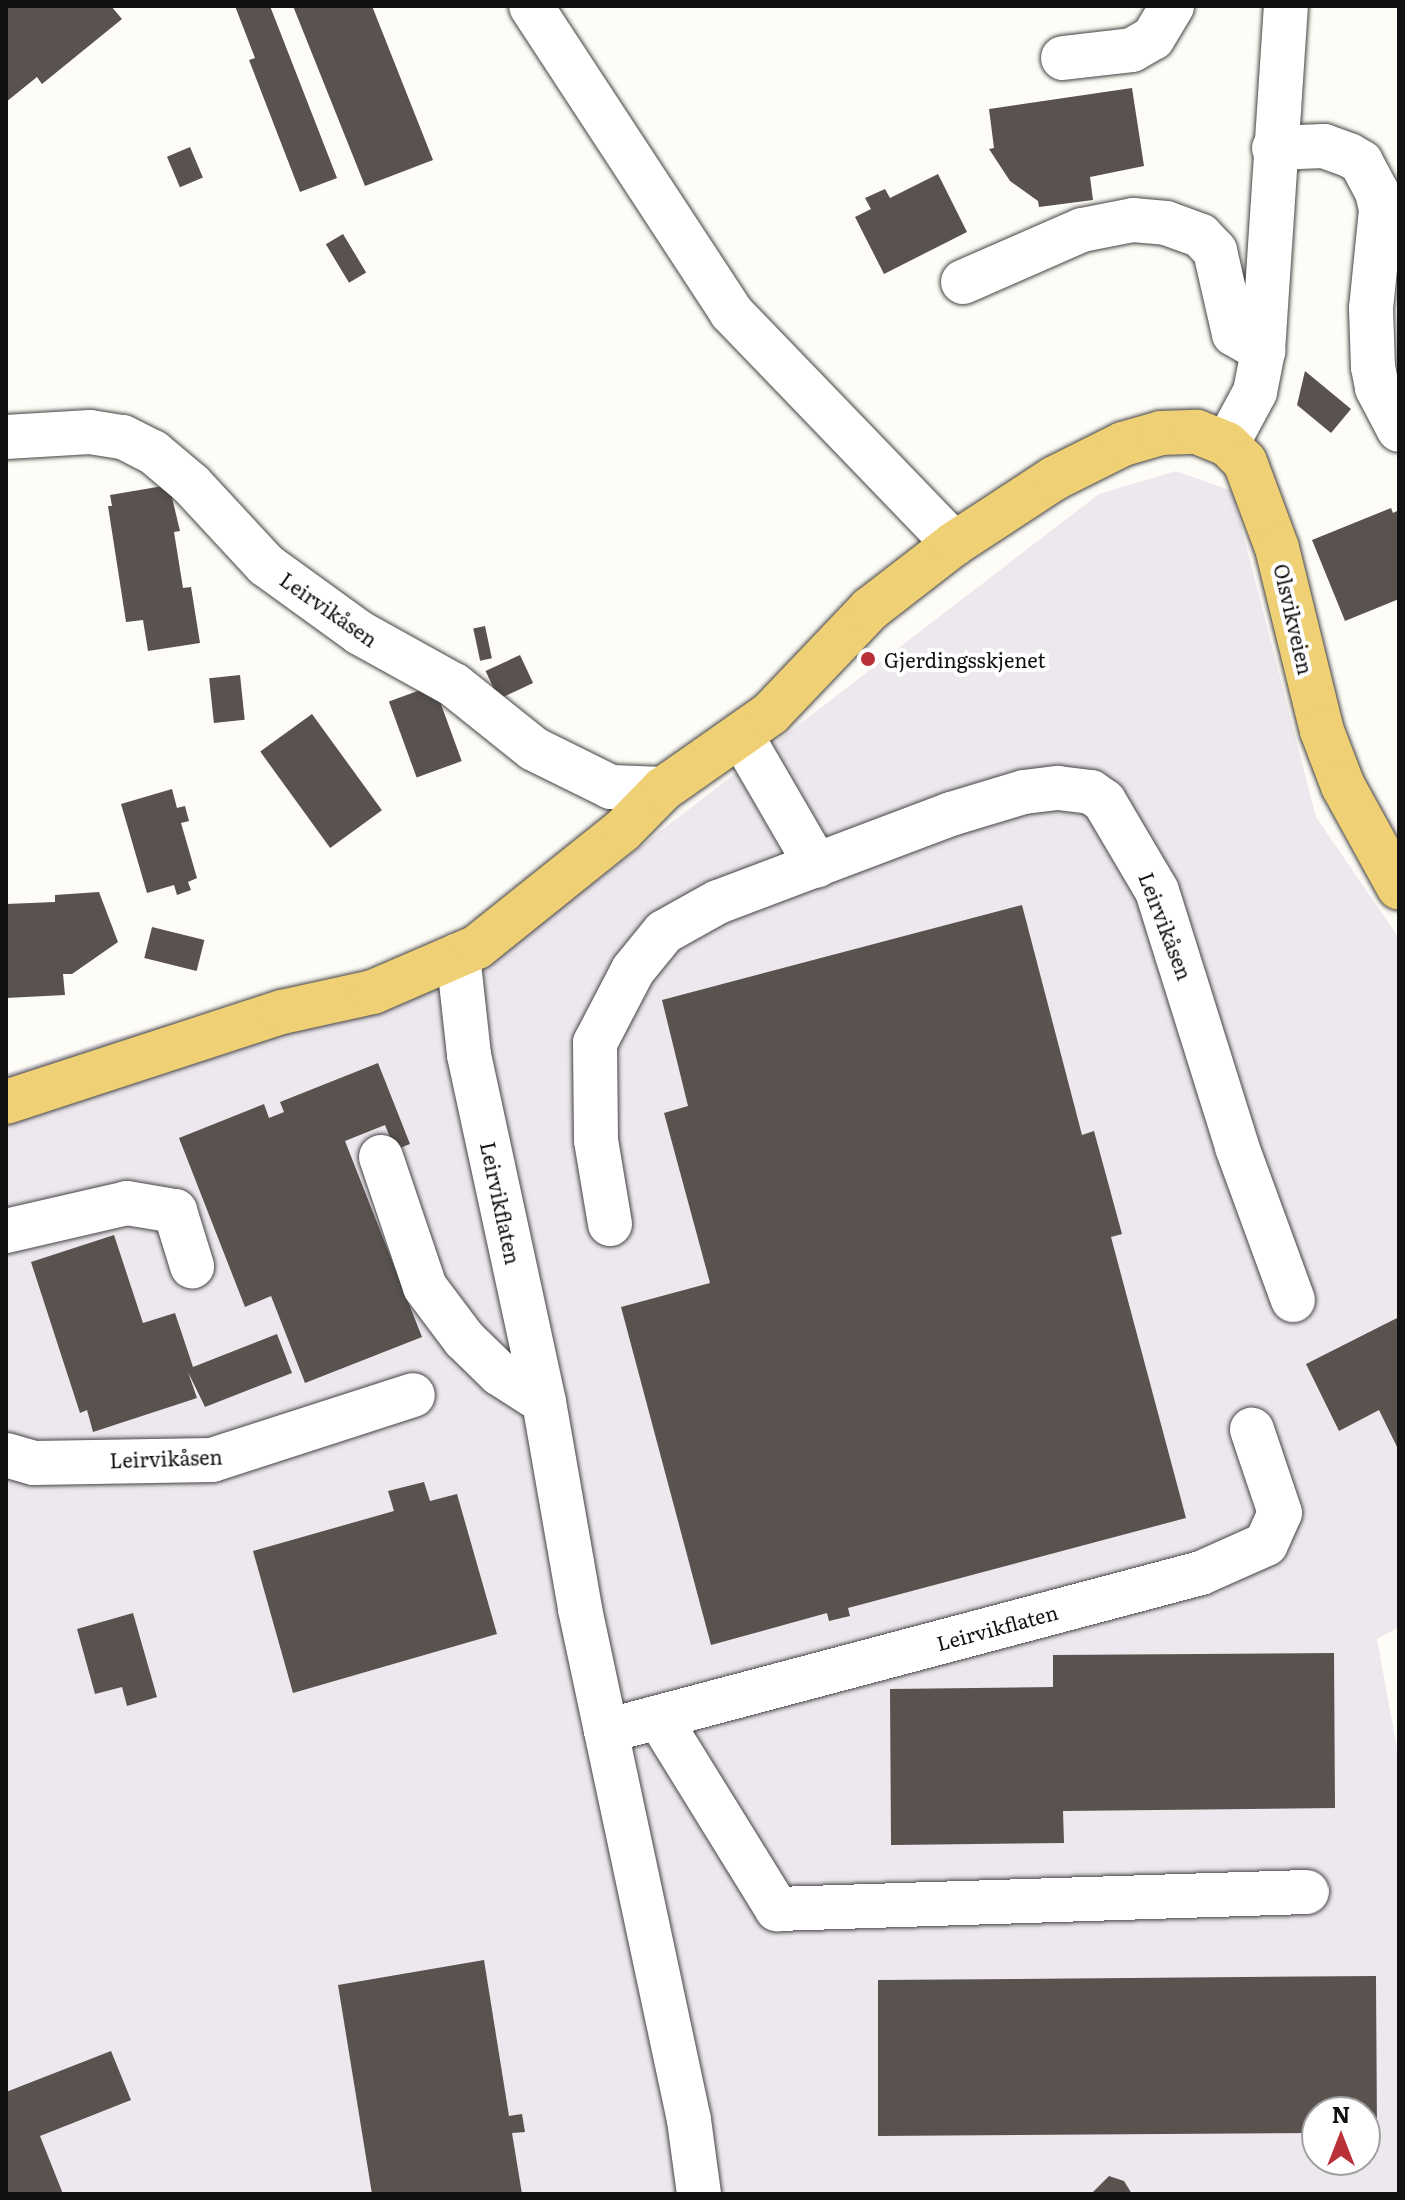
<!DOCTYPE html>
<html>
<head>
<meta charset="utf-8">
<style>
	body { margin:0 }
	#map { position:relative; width:1405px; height:2200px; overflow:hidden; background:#fefcf6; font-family:Literata,serif }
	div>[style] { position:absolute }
	.industrial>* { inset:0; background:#ede7ee }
	.building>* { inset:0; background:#59524e; transform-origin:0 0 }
	.roads { filter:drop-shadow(0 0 2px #444) drop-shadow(0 0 2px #444) }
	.minor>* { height:44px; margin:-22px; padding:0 22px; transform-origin:22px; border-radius:22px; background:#fff }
	.major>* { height:44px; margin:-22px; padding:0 22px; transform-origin:22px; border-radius:22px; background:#efd075 }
	.dots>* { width:22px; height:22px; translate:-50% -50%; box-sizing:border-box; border:4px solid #fff; border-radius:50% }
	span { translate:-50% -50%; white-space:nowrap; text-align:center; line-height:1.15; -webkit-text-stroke:8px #fff; paint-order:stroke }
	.street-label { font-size:20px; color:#111 }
	.poi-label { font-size:20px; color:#111 }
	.left { translate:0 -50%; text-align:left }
	.frame { position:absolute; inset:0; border:8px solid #111; pointer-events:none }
	.north { position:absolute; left:1301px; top:2096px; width:80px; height:80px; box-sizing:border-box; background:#fff; border:2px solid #a0a0a0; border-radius:50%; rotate:0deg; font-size:22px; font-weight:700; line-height:32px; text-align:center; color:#111 }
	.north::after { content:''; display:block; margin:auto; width:28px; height:36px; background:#b93139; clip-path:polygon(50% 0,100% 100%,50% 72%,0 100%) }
</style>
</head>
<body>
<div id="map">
	<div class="industrial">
		<i style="clip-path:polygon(evenodd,1176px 471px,1232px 491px,1316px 817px,1399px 938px,1399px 1627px,1377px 1639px,1399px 1760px,1399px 2194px,6px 2194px,6px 1074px,112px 1039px,375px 971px,507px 949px,1099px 494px,1176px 471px,1317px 2112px,1365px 2112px,1365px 2160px,1317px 2160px,1317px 2112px)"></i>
	</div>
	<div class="building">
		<i style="clip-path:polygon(6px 6px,111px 6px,122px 19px,42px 84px,37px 77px,6px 102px)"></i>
		<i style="clip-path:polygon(235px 6px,270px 6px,337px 178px,300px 192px,249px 60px,255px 58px)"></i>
		<i style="clip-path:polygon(293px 6px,372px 6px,433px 160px,365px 186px)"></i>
		<i style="clip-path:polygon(1132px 88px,1144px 166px,1090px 177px,1093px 200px,1039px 207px,1038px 201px,1010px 181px,989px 149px,994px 148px,989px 109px)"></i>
		<i style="left:190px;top:147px;width:33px;height:25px;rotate:67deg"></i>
		<i style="clip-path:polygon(938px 174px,967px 232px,884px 274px,855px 217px,871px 209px,865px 198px,885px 189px,890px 198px)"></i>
		<i style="left:343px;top:234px;width:45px;height:20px;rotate:59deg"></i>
		<i style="clip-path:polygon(1305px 371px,1351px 409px,1331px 433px,1297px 405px)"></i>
		<i style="clip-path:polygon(169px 485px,180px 531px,174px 532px,183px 588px,191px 587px,200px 643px,148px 651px,143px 620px,126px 622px,108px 506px,112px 506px,110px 495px)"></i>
		<i style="clip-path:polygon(1391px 508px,1393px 513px,1399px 510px,1399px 599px,1345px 621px,1312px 540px)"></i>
		<i style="left:485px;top:626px;width:33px;height:12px;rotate:78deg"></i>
		<i style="left:520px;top:655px;width:31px;height:38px;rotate:65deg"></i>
		<i style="left:240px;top:675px;width:45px;height:31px;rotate:84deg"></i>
		<i style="left:434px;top:685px;width:81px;height:48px;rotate:70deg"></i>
		<i style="left:312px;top:714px;width:119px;height:64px;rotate:54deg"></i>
		<i style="clip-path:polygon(172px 789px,177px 808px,185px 806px,189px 821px,181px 823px,197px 878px,188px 882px,191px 890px,177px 895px,174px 885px,147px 893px,121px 804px)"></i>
		<i style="clip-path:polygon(99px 892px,118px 942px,72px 974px,63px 974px,65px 995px,6px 998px,6px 904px,55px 902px,55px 895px)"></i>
		<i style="clip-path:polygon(1022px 905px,1082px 1135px,1094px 1131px,1122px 1234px,1111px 1237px,1186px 1518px,848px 1608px,850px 1616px,829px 1621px,827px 1613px,711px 1645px,621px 1307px,710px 1283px,664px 1113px,688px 1106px,662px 1000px)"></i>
		<i style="left:152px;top:927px;width:54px;height:32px;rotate:14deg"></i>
		<i style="clip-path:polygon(378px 1063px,410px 1144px,395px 1150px,385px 1125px,345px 1141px,422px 1337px,305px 1383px,271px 1296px,245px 1307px,179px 1138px,264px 1104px,269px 1118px,284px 1112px,280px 1102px)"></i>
		<i style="clip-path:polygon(114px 1235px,143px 1323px,175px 1313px,193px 1367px,277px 1334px,292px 1373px,205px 1407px,188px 1372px,197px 1398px,93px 1432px,87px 1410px,80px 1413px,31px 1262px)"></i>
		<i style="clip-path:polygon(1399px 1317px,1399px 1451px,1379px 1410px,1339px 1431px,1306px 1364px)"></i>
		<i style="clip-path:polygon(424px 1482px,430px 1501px,457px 1494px,497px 1634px,293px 1693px,253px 1551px,394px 1511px,388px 1491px)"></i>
		<i style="clip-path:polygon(133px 1613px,157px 1697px,127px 1706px,122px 1687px,95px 1694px,77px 1629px)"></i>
		<i style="clip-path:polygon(1334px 1653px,1335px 1808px,1063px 1811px,1064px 1843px,891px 1845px,890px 1689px,1053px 1687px,1053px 1655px)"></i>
		<i style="clip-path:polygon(484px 1960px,509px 2116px,522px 2114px,525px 2132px,512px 2133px,522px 2194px,372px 2194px,338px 1985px)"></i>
		<i style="clip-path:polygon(1376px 1976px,1377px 2132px,1365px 2133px,1365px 2112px,1317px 2112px,1317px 2133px,878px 2136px,878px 1980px)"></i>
		<i style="clip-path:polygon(111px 2051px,131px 2100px,40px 2136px,63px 2194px,6px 2194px,6px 2092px)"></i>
		<i style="clip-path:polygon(1109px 2176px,1124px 2181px,1132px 2194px,1091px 2194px)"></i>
	</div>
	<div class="roads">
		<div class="minor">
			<i style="left:531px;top:6px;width:366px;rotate:56.8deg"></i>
			<i style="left:731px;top:312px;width:322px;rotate:46.1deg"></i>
			<i style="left:1063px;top:58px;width:69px;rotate:-6.6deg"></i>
			<i style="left:1132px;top:50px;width:24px;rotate:-30deg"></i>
			<i style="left:1153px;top:38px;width:37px;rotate:-59deg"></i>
			<i style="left:1274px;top:148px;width:50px;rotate:-2.3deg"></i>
			<i style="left:1324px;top:146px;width:27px;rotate:20deg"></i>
			<i style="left:1349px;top:155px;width:14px;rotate:30deg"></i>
			<i style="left:1361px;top:162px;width:34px;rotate:62deg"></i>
			<i style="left:1377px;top:192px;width:18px;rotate:77deg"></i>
			<i style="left:1381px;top:210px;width:99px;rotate:95.8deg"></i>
			<i style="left:1371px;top:308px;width:59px;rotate:88.1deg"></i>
			<i style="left:1373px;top:367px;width:21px;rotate:79deg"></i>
			<i style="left:1377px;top:388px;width:47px;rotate:62.4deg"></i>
			<i style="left:963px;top:282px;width:130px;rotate:-23.6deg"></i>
			<i style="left:1082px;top:230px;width:52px;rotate:-11.1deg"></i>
			<i style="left:1133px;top:220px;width:33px;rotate:5deg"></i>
			<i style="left:1166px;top:223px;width:37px;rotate:20deg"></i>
			<i style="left:1201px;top:236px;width:21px;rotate:47deg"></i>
			<i style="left:1215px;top:251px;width:85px;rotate:77.1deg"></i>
			<i style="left:1234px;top:334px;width:34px;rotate:30deg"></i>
			<i style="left:6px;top:437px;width:84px;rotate:-3.4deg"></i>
			<i style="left:90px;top:432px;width:33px;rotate:9deg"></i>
			<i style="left:123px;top:437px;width:34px;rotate:27deg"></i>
			<i style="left:153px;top:452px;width:50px;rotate:40.1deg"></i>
			<i style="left:191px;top:484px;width:110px;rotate:47.2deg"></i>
			<i style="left:266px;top:565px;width:116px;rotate:35.9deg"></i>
			<i style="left:360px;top:633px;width:107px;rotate:29deg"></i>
			<i style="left:454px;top:685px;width:102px;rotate:38.7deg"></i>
			<i style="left:534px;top:749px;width:86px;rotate:26.3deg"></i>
			<i style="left:611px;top:787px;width:52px;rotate:2.2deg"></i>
			<i style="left:1227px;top:444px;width:59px;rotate:-61.7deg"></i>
			<i style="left:1255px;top:392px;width:42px;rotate:-79deg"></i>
			<i style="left:1263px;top:351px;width:346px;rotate:-86.2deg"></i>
			<i style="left:741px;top:735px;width:151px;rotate:59.9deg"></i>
			<i style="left:458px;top:955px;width:101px;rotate:83.7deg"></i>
			<i style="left:469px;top:1055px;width:355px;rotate:77.8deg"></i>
			<i style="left:544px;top:1402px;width:210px;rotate:80.1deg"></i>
			<i style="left:580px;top:1609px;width:522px;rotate:77.96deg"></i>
			<i style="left:689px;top:2120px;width:75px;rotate:82.3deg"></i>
			<i style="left:381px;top:1157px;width:137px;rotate:71.3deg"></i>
			<i style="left:425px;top:1287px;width:65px;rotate:53.1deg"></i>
			<i style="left:464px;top:1339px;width:50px;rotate:44.2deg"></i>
			<i style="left:500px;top:1374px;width:52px;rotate:32.5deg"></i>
			<i style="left:610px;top:1224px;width:85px;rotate:-99.5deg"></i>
			<i style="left:596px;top:1140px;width:97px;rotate:-90.6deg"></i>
			<i style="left:595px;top:1043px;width:82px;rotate:-62.5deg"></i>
			<i style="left:633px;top:970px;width:49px;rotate:-50.8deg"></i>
			<i style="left:664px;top:932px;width:62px;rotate:-29.1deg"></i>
			<i style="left:718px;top:902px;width:249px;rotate:-20.7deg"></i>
			<i style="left:951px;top:814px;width:76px;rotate:-16.8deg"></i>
			<i style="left:1024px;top:792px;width:34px;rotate:-7deg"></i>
			<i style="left:1058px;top:788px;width:33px;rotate:7deg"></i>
			<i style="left:1091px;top:792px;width:16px;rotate:35deg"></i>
			<i style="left:1104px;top:801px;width:104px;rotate:59.5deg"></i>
			<i style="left:1157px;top:891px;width:268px;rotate:72.6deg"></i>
			<i style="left:1237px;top:1147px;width:163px;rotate:69.9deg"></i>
			<i style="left:6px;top:1231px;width:124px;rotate:-13deg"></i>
			<i style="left:127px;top:1203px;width:49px;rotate:9.5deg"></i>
			<i style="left:175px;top:1211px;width:58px;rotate:72.8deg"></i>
			<i style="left:6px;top:1455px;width:29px;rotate:16deg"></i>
			<i style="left:34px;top:1463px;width:178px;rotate:-1deg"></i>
			<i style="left:212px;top:1460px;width:211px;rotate:-17.9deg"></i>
			<i style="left:659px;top:1718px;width:225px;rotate:58.3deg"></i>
			<i style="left:777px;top:1909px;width:530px;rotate:-1.84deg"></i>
			<i style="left:606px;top:1731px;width:616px;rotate:-14.87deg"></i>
			<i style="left:1201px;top:1573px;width:71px;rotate:-24deg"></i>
			<i style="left:1266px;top:1544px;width:34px;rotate:-66deg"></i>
			<i style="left:1280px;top:1513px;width:88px;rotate:-108.6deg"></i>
		</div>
		<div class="major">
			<i style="left:6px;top:1102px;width:290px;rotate:-18.1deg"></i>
			<i style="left:282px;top:1012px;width:93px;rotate:-12.4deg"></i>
			<i style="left:373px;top:992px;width:113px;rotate:-23.4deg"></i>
			<i style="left:477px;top:947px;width:186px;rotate:-38.7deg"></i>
			<i style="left:622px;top:831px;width:59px;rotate:-45.7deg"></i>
			<i style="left:663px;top:789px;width:132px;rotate:-35.1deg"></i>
			<i style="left:771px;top:713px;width:144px;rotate:-46.4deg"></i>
			<i style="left:870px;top:609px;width:106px;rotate:-37.7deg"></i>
			<i style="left:954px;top:544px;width:121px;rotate:-33.2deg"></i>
			<i style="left:1055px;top:478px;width:76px;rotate:-26.6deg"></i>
			<i style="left:1123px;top:444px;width:40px;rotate:-16deg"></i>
			<i style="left:1161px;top:433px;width:36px;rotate:-2deg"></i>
			<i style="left:1197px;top:432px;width:32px;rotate:22deg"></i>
			<i style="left:1227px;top:444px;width:25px;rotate:45deg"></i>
			<i style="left:1245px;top:462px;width:92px;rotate:69.6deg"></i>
			<i style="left:1277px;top:548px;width:188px;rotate:76.2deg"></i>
			<i style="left:1322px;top:731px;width:59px;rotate:69.1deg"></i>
			<i style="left:1343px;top:786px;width:116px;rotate:61.2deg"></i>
		</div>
	</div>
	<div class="dots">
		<i style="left:868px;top:659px;background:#b93139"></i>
	</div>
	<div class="street-label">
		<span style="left:329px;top:609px;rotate:35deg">Leirvikåsen</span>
		<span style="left:1294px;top:619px;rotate:77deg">Olsvikveien</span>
		<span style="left:1166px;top:926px;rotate:69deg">Leirvikåsen</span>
		<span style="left:501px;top:1203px;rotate:78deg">Leirvikflaten</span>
		<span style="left:166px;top:1458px;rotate:-2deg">Leirvikåsen</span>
		<span style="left:997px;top:1627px;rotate:-15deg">Leirvikflaten</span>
	</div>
	<div class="poi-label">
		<span class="left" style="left:884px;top:659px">Gjerdingsskjenet</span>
	</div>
	<div class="frame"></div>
	<div class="north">N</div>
</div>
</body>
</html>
